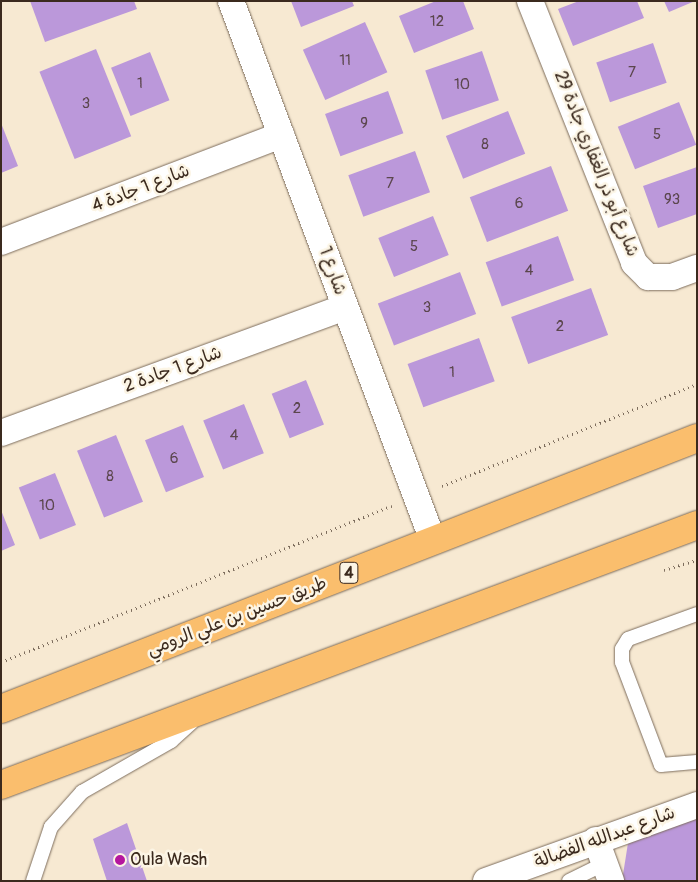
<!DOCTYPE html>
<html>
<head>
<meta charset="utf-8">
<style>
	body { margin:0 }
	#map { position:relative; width:698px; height:882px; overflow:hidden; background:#f7e9d2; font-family:Pangolin,"Playpen Sans Arabic",sans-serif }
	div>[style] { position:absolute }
	.building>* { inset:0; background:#bb98da; transform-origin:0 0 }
	.path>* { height:3px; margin-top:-1.5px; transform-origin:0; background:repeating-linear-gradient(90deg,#7d6d5d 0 1px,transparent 0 5px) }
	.roads { filter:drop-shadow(0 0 1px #7d6d5d) drop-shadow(0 0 1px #7d6d5d) }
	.service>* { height:14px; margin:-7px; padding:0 7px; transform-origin:7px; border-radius:7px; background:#fff }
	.minor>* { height:26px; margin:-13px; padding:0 13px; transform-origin:13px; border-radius:13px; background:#fff }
	.trunk>* { height:28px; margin:-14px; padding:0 14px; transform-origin:14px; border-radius:14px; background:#fabe6d }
	.dots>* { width:14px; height:14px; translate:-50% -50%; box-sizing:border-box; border:2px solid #fcf5e5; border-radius:50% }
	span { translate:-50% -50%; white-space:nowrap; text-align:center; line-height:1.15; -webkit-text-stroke:5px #fcf5e5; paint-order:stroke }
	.number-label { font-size:15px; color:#5b464d }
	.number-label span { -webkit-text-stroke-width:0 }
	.shield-label span { padding:1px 4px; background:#fcf5e5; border:1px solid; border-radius:4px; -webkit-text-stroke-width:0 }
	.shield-label { font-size:16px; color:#3b2a1e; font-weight:700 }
	.street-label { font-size:18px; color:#3b2a1e }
	.poi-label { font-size:18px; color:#3b2a1e }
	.left { translate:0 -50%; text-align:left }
	.frame { position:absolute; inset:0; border:2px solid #3b2a1e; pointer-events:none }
</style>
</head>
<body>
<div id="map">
	<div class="building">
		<i style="clip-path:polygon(30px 1px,134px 1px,137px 9px,45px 42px)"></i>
		<i style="clip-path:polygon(291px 1px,352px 1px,354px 6px,301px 27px)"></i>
		<i style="clip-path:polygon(436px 1px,463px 1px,474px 29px,414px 53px,399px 16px)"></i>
		<i style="clip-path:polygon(579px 1px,637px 1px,644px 18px,573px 46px,558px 9px)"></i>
		<i style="clip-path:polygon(664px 1px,695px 1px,669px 12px)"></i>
		<i style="left:365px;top:22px;width:55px;height:68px;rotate:66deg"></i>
		<i style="left:653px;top:43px;width:42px;height:60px;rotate:71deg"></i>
		<i style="left:96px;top:49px;width:94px;height:61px;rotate:68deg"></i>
		<i style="left:482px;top:51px;width:52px;height:60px;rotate:71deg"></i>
		<i style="left:150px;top:52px;width:52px;height:42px;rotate:68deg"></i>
		<i style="left:388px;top:91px;width:45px;height:67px;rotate:70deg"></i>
		<i style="left:679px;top:102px;width:46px;height:66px;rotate:68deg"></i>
		<i style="left:508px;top:111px;width:46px;height:67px;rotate:68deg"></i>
		<i style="clip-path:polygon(1px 123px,18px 166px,1px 173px)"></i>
		<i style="left:415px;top:151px;width:44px;height:71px;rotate:70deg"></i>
		<i style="left:551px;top:166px;width:48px;height:87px;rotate:69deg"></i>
		<i style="clip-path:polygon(697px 167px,697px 214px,658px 228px,643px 186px)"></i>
		<i style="left:433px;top:216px;width:42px;height:59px;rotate:68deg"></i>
		<i style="left:558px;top:236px;width:47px;height:77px;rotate:70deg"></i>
		<i style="left:460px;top:272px;width:45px;height:88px;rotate:69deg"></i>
		<i style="left:591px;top:288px;width:50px;height:85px;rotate:70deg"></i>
		<i style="left:479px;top:338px;width:46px;height:76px;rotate:70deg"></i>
		<i style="left:306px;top:380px;width:48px;height:37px;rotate:68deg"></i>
		<i style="left:244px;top:404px;width:53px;height:44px;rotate:68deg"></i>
		<i style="left:183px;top:425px;width:56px;height:41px;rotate:68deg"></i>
		<i style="left:116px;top:435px;width:72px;height:42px;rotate:68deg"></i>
		<i style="left:55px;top:473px;width:56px;height:39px;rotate:68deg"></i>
		<i style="clip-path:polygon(1px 510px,15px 545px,1px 551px)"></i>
		<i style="clip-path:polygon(697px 814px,697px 881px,622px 881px,628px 843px)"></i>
		<i style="clip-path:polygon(127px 823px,147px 881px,107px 881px,93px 839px)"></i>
	</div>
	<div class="path">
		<i style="left:442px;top:486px;width:275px;rotate:-21.8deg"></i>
		<i style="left:664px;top:570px;width:34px;rotate:-17deg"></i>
		<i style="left:1px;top:662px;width:421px;rotate:-21.8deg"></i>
	</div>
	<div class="roads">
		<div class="service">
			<i style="left:697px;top:614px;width:73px;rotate:160.1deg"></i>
			<i style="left:628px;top:639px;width:12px;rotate:121deg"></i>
			<i style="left:622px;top:649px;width:13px;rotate:90deg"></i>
			<i style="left:622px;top:662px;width:110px;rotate:69.3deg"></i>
			<i style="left:661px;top:765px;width:36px;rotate:-5deg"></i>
			<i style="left:33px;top:881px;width:57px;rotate:-71.6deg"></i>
			<i style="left:51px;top:827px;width:47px;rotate:-48.5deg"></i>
			<i style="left:82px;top:792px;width:103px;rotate:-29.8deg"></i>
			<i style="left:171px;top:741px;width:28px;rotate:-42deg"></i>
			<i style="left:569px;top:881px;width:39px;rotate:-26deg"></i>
		</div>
		<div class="minor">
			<i style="left:231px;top:1px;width:577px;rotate:69.49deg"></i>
			<i style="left:530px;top:1px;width:282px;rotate:68.3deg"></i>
			<i style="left:634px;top:263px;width:20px;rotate:45deg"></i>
			<i style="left:648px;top:277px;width:24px"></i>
			<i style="left:672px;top:277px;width:27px;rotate:-20deg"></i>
			<i style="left:1px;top:242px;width:300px;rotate:-20.9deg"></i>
			<i style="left:1px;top:433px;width:366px;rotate:-20.1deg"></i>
			<i style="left:596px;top:840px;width:44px;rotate:69.9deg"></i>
			<i style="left:486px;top:881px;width:224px;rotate:-19.8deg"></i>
		</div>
		<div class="trunk">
			<i style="left:1px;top:709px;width:747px;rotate:-21.27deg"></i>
			<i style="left:1px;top:785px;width:743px;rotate:-20.48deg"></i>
		</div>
	</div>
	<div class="dots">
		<i style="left:120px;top:860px;background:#b5179e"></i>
	</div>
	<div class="number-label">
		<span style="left:437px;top:22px">12</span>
		<span style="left:345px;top:61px">11</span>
		<span style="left:632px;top:73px">7</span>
		<span style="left:140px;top:84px">1</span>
		<span style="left:462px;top:85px">10</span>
		<span style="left:86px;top:104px">3</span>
		<span style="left:364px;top:124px">9</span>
		<span style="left:657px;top:135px">5</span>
		<span style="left:485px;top:145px">8</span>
		<span style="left:390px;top:184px">7</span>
		<span style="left:672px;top:200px">93</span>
		<span style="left:519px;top:204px">6</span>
		<span style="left:414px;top:247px">5</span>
		<span style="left:529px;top:271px">4</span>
		<span style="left:427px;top:308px">3</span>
		<span style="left:560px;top:327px">2</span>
		<span style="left:452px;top:373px">1</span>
		<span style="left:297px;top:409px">2</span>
		<span style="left:234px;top:436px">4</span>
		<span style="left:174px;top:459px">6</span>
		<span style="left:110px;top:477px">8</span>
		<span style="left:47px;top:506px">10</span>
	</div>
	<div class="shield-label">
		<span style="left:349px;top:573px">4</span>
	</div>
	<div class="street-label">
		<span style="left:596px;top:164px;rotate:68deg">شارع أبو ذر الغفاري جادة 29</span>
		<span style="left:141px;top:189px;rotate:-21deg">شارع 1 جادة 4</span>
		<span style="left:332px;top:271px;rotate:70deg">شارع 1</span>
		<span style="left:173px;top:370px;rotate:-20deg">شارع 1 جادة 2</span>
		<span style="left:237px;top:617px;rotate:-21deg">طريق حسين بن علي الرومي</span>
		<span style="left:605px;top:838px;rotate:-20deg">شارع عبدالله الفضالة</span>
	</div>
	<div class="poi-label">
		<span class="left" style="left:130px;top:860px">Oula Wash</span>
	</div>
	<div class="frame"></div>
</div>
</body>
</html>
